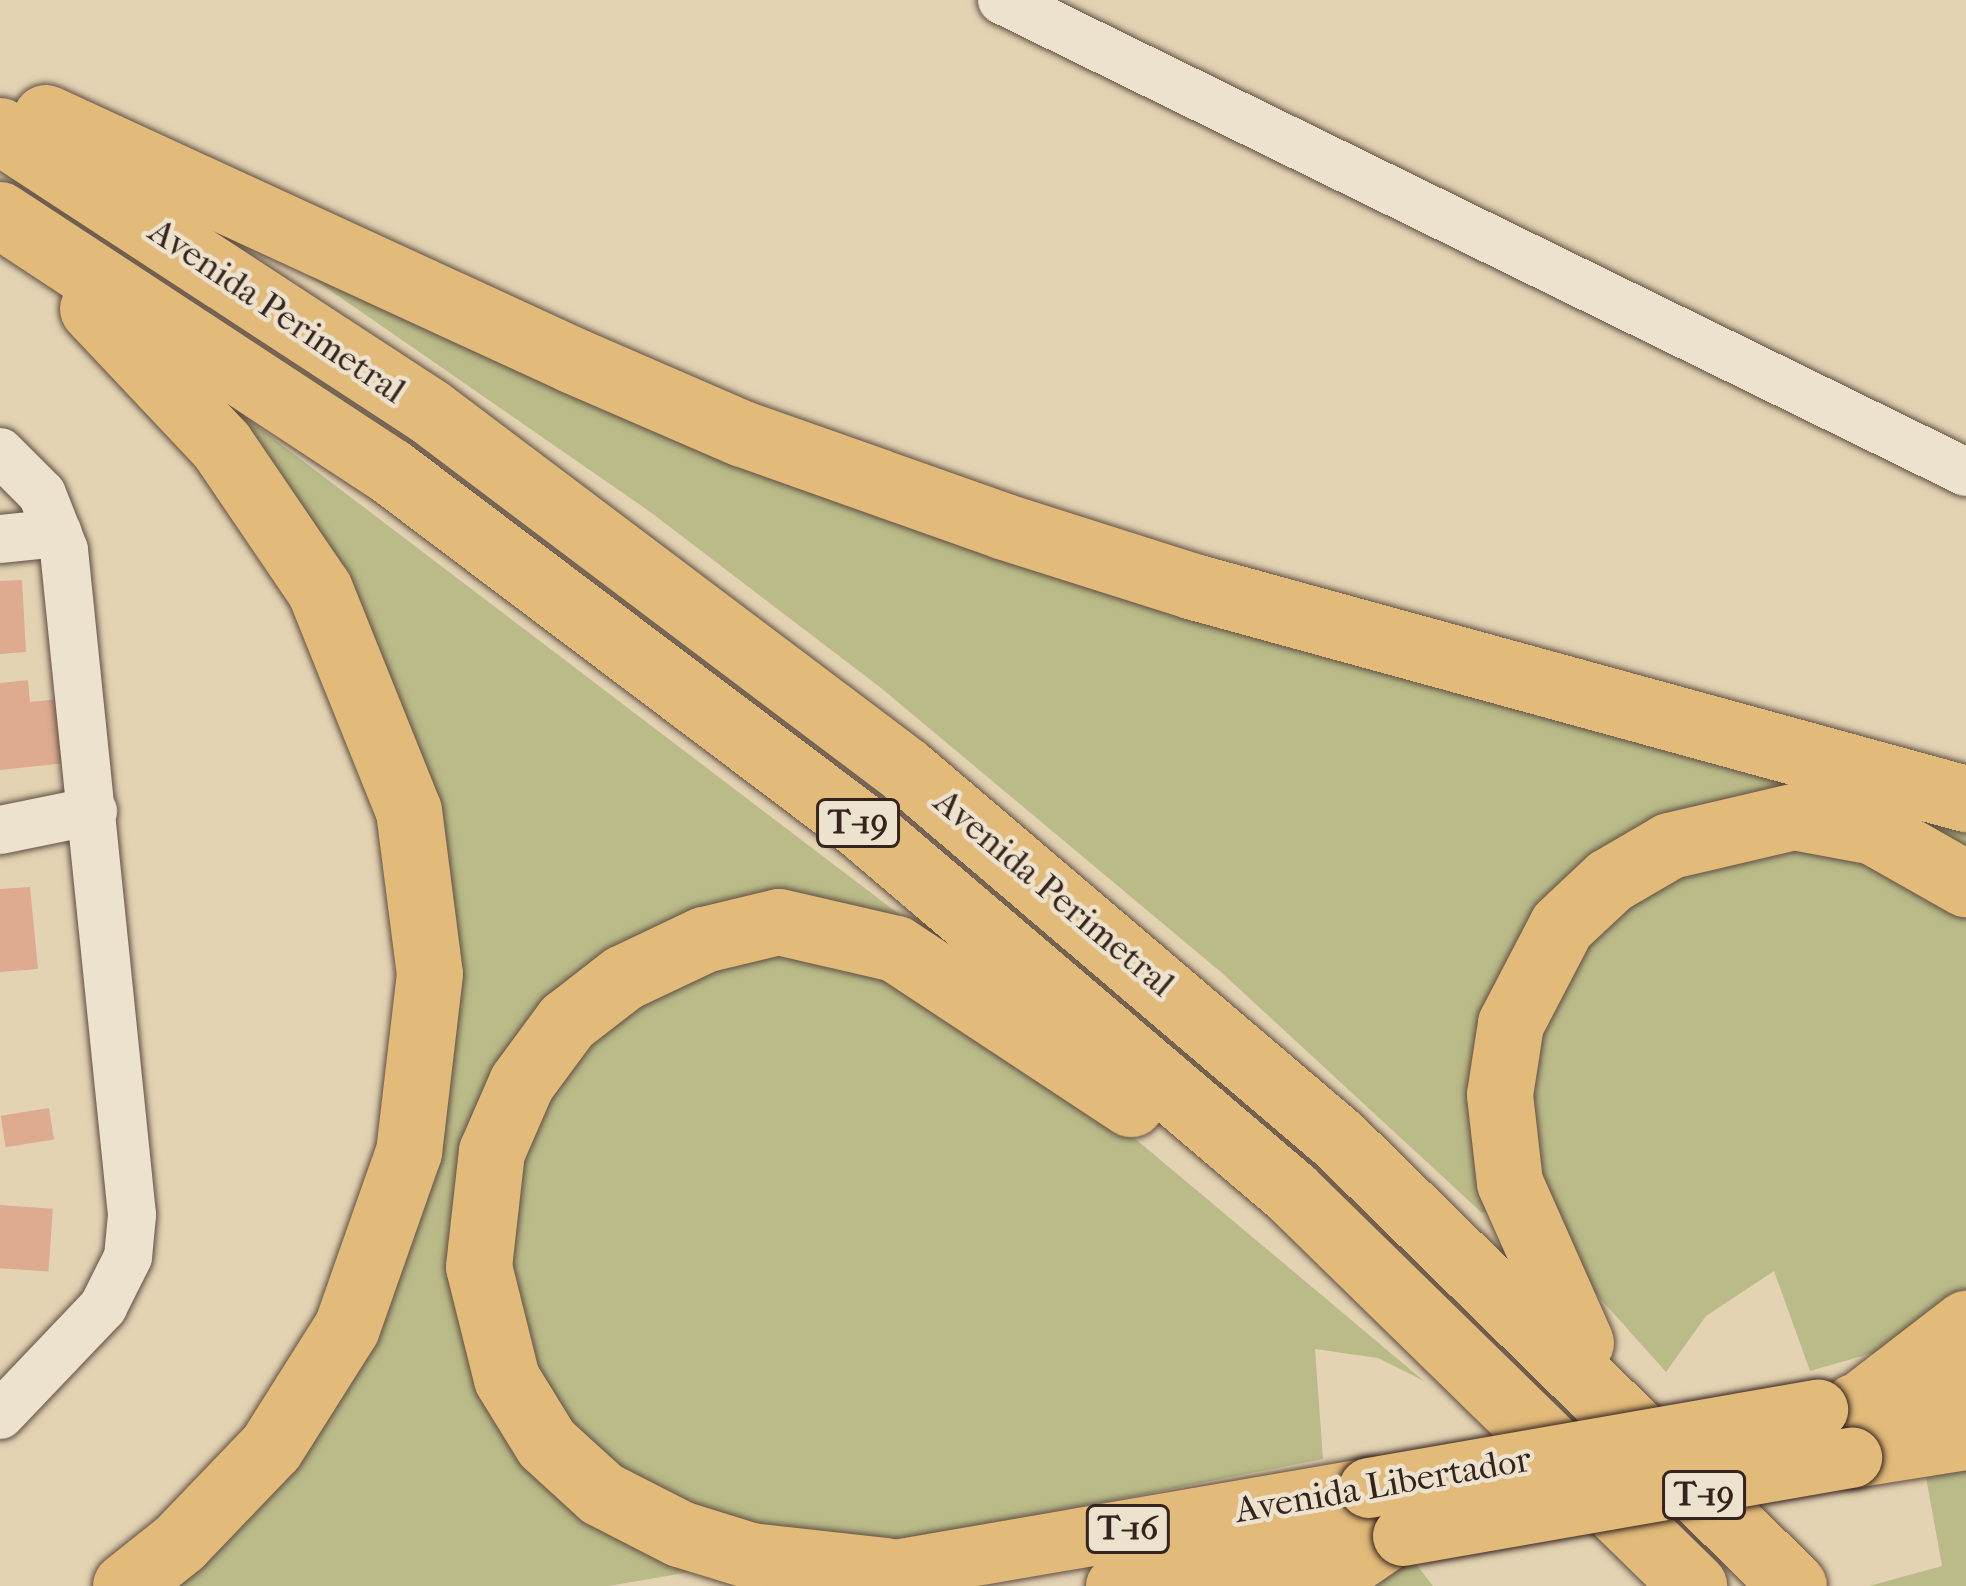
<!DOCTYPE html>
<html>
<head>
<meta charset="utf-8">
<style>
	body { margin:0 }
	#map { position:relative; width:1966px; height:1586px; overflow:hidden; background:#e3d3b3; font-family:"IM FELL French Canon",serif }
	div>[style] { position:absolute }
	.green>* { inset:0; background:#babb89 }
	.building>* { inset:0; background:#deab91; transform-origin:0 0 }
	.roads { filter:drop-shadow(0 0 3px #604f42) drop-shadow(0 0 3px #604f42) }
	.minor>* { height:48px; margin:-24px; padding:0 24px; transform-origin:24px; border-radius:24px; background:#ede2ce }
	.major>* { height:60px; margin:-30px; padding:0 30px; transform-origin:30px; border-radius:30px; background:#e2ba7a }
	.highway>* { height:66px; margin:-33px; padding:0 33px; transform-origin:33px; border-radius:33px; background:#e2ba7a }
	.bridges { filter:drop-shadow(0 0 3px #35231d) drop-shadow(0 0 3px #35231d) }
	.major-bridge>* { height:60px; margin:-30px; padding:0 30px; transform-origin:30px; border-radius:30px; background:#e2ba7a }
	span { translate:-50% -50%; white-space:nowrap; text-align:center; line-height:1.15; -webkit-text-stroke:9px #ede2ce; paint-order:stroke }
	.shield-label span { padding:3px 9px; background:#ede2ce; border:3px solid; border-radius:9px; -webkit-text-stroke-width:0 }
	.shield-label { font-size:33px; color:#35231d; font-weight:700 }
	.street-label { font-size:36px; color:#35231d }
</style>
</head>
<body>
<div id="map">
	<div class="green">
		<i style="clip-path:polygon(266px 246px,566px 378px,1966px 817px,1966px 861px,1880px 815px,1575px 887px,1490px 1210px,1482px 1213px,1222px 973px,881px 688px,649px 511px)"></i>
		<i style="clip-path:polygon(236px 410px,941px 946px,865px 918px,554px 1010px,474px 1344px,713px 1568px,609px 1586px,155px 1586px,285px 1459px,447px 974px,228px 411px)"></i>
		<i style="clip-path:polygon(1830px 838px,1966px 907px,1966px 1298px,1893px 1347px,1810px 1371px,1774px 1271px,1706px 1316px,1666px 1372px,1572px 1267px,1520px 1137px,1542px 993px,1645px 879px)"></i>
		<i style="clip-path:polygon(855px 952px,1120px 1126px,1424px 1381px,1378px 1358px,1315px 1349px,1323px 1459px,887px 1545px,816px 1547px,643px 1496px,543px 1407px,499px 1224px,560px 1060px,710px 957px)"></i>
		<i style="clip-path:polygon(1966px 1470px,1966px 1586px,1869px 1586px,1942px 1566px,1926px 1477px)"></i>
		<i style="clip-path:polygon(1412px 1559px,1433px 1586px,1347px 1586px)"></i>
	</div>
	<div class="building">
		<i style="clip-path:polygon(22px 580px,26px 652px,0 654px,0 581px)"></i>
		<i style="clip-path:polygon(28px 680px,30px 702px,59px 699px,66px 763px,0 770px,0 683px)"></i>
		<i style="clip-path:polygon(30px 887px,38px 969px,0 972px,0 889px)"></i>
		<i style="left:49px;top:1108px;width:32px;height:49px;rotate:81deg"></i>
		<i style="left:0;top:1205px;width:53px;height:63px;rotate:4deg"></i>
	</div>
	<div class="roads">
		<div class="minor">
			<i style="left:1002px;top:0;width:1073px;rotate:26.09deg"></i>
			<i style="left:0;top:452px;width:59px;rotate:45deg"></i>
			<i style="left:42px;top:494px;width:60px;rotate:68.6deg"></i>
			<i style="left:64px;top:550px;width:668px;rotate:84.16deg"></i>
			<i style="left:132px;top:1215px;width:42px;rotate:95.4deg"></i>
			<i style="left:128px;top:1257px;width:56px;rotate:116.6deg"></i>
			<i style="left:103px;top:1307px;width:149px;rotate:133.6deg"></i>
			<i style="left:0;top:539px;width:58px;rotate:-5.9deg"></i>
			<i style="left:0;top:830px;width:95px;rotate:-11.5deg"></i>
		</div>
		<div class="major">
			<i style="left:1854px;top:1404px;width:114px;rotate:-9.6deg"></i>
			<i style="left:1852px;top:1458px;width:115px;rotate:-9deg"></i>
			<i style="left:837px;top:1580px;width:540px;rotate:-9.81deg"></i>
			<i style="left:1116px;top:1586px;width:270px;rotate:-9.8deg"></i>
		</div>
		<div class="highway">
			<i style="left:46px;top:118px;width:581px;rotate:24.71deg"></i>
			<i style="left:574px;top:361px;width:184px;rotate:23.4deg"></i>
			<i style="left:743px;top:434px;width:278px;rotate:19.5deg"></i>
			<i style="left:1005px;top:527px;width:198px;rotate:17.6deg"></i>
			<i style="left:1194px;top:587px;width:801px;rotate:15.36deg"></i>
			<i style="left:0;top:131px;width:514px;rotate:33.16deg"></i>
			<i style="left:430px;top:412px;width:595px;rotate:37deg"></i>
			<i style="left:905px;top:770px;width:570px;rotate:40.45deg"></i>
			<i style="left:1339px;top:1140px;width:637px;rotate:44.43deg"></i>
			<i style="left:0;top:215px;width:467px;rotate:33.3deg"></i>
			<i style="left:390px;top:471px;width:590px;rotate:37.01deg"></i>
			<i style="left:861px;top:826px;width:565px;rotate:40.4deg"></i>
			<i style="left:1291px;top:1192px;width:564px;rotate:44.35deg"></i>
			<i style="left:93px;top:309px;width:188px;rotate:46.7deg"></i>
			<i style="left:222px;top:446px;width:174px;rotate:55.8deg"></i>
			<i style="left:320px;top:590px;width:238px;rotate:68.1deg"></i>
			<i style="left:409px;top:811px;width:164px;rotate:82.7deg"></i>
			<i style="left:430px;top:974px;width:179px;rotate:96.7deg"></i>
			<i style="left:409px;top:1152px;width:187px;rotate:109.4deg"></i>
			<i style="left:347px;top:1328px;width:142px;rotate:122.3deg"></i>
			<i style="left:271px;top:1448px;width:132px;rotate:133.8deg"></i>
			<i style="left:180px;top:1543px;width:69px;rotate:141.5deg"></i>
			<i style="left:1581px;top:1343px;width:175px;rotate:-113.9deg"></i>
			<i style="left:1510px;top:1183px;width:89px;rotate:-96.5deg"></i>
			<i style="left:1500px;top:1095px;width:72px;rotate:-81.2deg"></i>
			<i style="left:1511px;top:1024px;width:110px;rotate:-62.5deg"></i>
			<i style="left:1562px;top:926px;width:66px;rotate:-43.2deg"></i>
			<i style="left:1610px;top:881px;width:69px;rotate:-30.3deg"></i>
			<i style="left:1670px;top:846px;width:127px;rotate:-13.2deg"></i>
			<i style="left:1794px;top:817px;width:81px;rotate:10.6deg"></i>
			<i style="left:1874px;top:832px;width:106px;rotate:29.5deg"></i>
			<i style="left:1865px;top:1402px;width:128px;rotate:-37.7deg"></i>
			<i style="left:886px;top:1571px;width:136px;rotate:-173.7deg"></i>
			<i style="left:751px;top:1556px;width:74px;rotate:-162.8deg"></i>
			<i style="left:680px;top:1534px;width:88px;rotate:-152.9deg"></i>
			<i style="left:602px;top:1494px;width:74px;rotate:-137.7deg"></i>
			<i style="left:547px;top:1444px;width:76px;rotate:-121.6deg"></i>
			<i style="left:507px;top:1379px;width:115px;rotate:-104deg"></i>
			<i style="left:479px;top:1267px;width:116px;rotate:-83.6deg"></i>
			<i style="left:492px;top:1152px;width:75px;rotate:-66.5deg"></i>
			<i style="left:522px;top:1083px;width:76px;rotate:-53.6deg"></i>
			<i style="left:567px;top:1022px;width:72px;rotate:-37.7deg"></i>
			<i style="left:624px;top:978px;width:89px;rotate:-25.4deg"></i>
			<i style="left:704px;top:940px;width:77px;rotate:-13.5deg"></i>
			<i style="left:779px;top:922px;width:120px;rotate:13deg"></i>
			<i style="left:896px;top:949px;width:282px;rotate:33.4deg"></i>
			<i style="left:1316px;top:1586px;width:81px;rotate:-34.5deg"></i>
		</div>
	</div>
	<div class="bridges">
		<div class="major-bridge">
			<i style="left:1369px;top:1488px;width:456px;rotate:-9.9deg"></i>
			<i style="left:1403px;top:1536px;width:456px;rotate:-9.9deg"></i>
		</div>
	</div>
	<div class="shield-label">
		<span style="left:858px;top:823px">T-19</span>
		<span style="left:1704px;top:1495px">T-19</span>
		<span style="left:1128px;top:1529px">T-16</span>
	</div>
	<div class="street-label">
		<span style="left:277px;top:311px;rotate:34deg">Avenida Perimetral</span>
		<span style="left:1054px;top:893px;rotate:40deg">Avenida Perimetral</span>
		<span style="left:1383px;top:1485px;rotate:-10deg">Avenida Libertador</span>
	</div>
</div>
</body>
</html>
